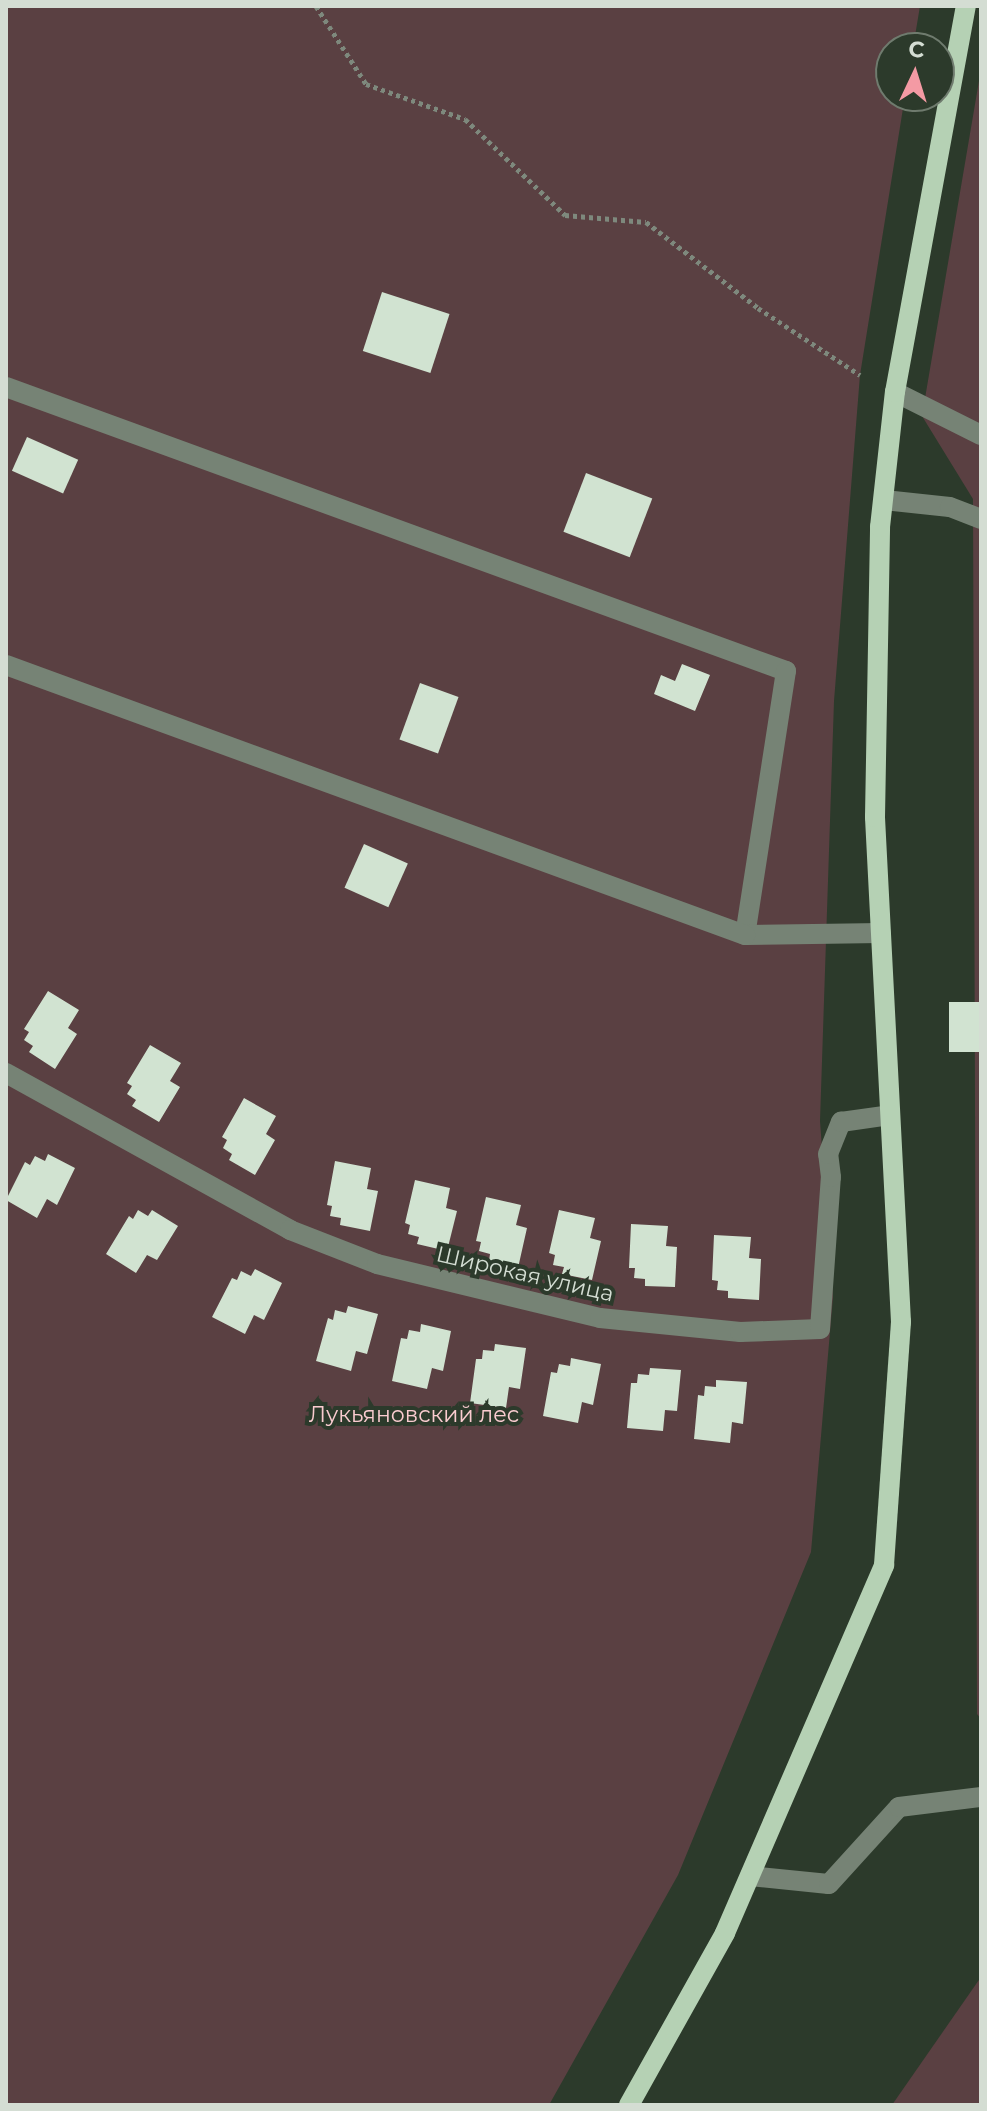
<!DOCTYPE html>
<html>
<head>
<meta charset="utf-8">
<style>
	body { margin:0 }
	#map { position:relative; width:987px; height:2111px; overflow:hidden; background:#2c3a2b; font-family:Montserrat,sans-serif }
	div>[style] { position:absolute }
	.green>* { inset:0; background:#5a4042 }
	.building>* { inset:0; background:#d1e3d1; transform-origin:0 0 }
	.path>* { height:5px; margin-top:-2.5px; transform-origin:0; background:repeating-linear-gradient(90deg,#7e897d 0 4px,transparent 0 8px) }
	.minor>* { height:20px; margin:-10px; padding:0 10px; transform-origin:10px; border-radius:10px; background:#768375 }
	.major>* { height:20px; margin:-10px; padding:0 10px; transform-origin:10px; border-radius:10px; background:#b5d1b4 }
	span { translate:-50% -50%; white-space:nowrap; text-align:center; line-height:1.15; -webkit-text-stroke:8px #2c3a2b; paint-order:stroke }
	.street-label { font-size:22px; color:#d4ddd3 }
	.park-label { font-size:22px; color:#faccd0 }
	.frame { position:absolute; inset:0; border:8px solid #d4ddd3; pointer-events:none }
	.north { position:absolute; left:875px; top:32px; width:80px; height:80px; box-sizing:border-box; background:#2c3a2b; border:2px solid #6f7b6e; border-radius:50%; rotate:4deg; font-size:22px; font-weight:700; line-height:32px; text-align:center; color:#d4ddd3 }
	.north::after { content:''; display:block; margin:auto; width:28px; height:36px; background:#f49aa4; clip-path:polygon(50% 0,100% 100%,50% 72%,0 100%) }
</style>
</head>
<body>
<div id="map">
	<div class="green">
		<i style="clip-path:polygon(6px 6px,920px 6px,913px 48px,891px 48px,891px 96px,905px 96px,860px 375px,834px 701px,820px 1121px,833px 1297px,811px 1552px,678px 1875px,549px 2105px,6px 2105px)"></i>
		<i style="clip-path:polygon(981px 69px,981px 1719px,977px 1714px,973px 499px,922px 416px)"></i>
		<i style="clip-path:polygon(981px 1977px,981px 2105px,892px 2105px)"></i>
	</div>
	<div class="building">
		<i style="left:382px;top:292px;width:71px;height:62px;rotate:18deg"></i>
		<i style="left:27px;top:437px;width:56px;height:37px;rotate:24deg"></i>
		<i style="left:586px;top:473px;width:71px;height:63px;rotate:21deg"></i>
		<i style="clip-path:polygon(682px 664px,710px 675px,695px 711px,654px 694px,661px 675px,675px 681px)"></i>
		<i style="left:420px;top:683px;width:41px;height:60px;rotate:20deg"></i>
		<i style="left:364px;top:844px;width:48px;height:48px;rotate:24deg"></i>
		<i style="clip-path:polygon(48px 991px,79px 1010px,68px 1028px,77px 1034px,55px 1069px,29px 1052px,33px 1046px,24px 1040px,29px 1032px,24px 1029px)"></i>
		<i style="left:981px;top:1002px;width:50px;height:32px;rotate:90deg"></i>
		<i style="clip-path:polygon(150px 1045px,181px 1063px,170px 1081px,180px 1087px,159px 1122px,132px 1106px,136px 1100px,127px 1094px,132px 1086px,127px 1083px)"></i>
		<i style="clip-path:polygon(244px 1098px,276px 1116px,266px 1134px,275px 1140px,255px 1175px,229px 1160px,232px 1154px,223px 1148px,227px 1140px,222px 1137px)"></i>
		<i style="clip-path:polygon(48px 1154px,75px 1168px,57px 1205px,47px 1199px,37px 1218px,6px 1200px,25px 1162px,30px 1165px,35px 1156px,45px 1161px)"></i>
		<i style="clip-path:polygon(335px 1161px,371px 1168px,367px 1189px,378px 1191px,370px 1231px,340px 1225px,341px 1218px,330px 1216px,332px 1206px,327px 1205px)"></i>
		<i style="clip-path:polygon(415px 1180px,450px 1188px,446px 1208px,457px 1211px,447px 1251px,417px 1244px,419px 1237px,408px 1234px,410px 1225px,405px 1223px)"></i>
		<i style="clip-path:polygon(486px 1197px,521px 1205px,516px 1225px,527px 1228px,518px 1268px,489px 1261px,490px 1254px,479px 1251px,481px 1242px,476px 1241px)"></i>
		<i style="clip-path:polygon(138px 1210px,148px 1216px,152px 1210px,178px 1226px,157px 1260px,147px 1255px,136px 1273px,106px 1254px,129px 1216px,133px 1219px)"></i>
		<i style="clip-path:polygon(559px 1210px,595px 1218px,590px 1238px,601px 1241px,592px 1280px,562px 1274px,564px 1267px,553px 1265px,555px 1255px,549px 1253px)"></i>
		<i style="clip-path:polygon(631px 1224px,668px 1226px,666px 1246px,677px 1247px,675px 1287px,645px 1286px,645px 1279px,634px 1278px,635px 1268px,629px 1268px)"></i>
		<i style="clip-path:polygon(714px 1235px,751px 1237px,749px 1258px,761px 1259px,759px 1300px,728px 1298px,728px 1291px,717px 1290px,718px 1281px,712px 1280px)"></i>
		<i style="clip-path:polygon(255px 1269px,282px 1283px,264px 1320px,254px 1315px,245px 1334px,212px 1317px,232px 1278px,237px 1280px,241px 1271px,251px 1276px)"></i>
		<i style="clip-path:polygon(348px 1306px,378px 1314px,367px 1354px,356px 1351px,351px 1371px,316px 1361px,328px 1318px,333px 1320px,335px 1310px,346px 1313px)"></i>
		<i style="clip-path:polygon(421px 1324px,451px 1331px,443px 1371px,432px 1368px,427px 1389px,392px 1381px,401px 1338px,407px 1339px,409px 1330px,420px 1332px)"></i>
		<i style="clip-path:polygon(495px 1344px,526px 1348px,520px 1389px,509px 1387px,506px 1408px,470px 1403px,476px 1359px,482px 1359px,483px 1350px,494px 1351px)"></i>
		<i style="clip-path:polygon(571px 1358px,601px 1364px,593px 1405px,582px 1402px,578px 1423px,543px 1416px,551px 1372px,557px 1373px,559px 1364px,570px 1366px)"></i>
		<i style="clip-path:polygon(650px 1368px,681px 1370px,677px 1411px,665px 1410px,663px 1431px,627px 1428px,631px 1383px,637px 1383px,638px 1374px,649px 1375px)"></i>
		<i style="clip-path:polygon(716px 1380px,747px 1382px,743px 1424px,732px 1422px,730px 1443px,694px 1439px,698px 1395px,704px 1396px,705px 1386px,716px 1387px)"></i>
	</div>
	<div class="path">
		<i style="left:316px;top:6px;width:93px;rotate:57.3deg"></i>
		<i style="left:366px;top:84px;width:105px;rotate:19.5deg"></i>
		<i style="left:465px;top:119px;width:139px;rotate:43.8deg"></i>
		<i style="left:565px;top:215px;width:81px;rotate:4.9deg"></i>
		<i style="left:646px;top:222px;width:141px;rotate:37.5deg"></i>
		<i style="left:758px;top:308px;width:122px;rotate:33.3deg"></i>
	</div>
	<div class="minor">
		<i style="left:6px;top:387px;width:830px;rotate:20.01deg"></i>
		<i style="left:786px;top:671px;width:267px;rotate:98.8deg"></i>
		<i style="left:745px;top:935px;width:136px;rotate:-0.8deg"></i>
		<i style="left:895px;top:392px;width:96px;rotate:26.6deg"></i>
		<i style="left:884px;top:500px;width:66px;rotate:6.1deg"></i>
		<i style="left:950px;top:507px;width:33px;rotate:21deg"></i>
		<i style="left:6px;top:665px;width:787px;rotate:20.07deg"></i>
		<i style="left:6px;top:1073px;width:325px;rotate:28.9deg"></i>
		<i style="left:290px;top:1230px;width:93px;rotate:21.3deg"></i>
		<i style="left:377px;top:1264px;width:229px;rotate:13.6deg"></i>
		<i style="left:600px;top:1318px;width:141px;rotate:5.7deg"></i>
		<i style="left:740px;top:1332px;width:80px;rotate:-2.1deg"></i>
		<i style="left:820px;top:1329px;width:152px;rotate:-85.9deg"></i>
		<i style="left:831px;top:1177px;width:23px;rotate:-97deg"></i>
		<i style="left:828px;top:1154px;width:35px;rotate:-68deg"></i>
		<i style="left:841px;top:1122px;width:49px;rotate:-8.1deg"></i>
		<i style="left:750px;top:1876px;width:79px;rotate:5.8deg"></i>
		<i style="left:829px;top:1884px;width:104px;rotate:-47.7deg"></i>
		<i style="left:899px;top:1807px;width:83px;rotate:-7deg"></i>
	</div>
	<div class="major">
		<i style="left:629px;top:2105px;width:197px;rotate:-60.8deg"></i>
		<i style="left:725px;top:1933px;width:401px;rotate:-66.6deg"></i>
		<i style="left:884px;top:1565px;width:244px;rotate:-86deg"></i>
		<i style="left:901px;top:1322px;width:506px;rotate:-92.95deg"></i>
		<i style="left:875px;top:817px;width:290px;rotate:-89deg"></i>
		<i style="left:880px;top:527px;width:136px;rotate:-83.7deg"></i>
		<i style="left:895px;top:392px;width:392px;rotate:-79.6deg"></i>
	</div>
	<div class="street-label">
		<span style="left:525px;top:1274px;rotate:13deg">Широкая улица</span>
	</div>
	<div class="park-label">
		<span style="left:414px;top:1415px">Лукьяновский лес</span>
	</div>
	<div class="frame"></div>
	<div class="north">С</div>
</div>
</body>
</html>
